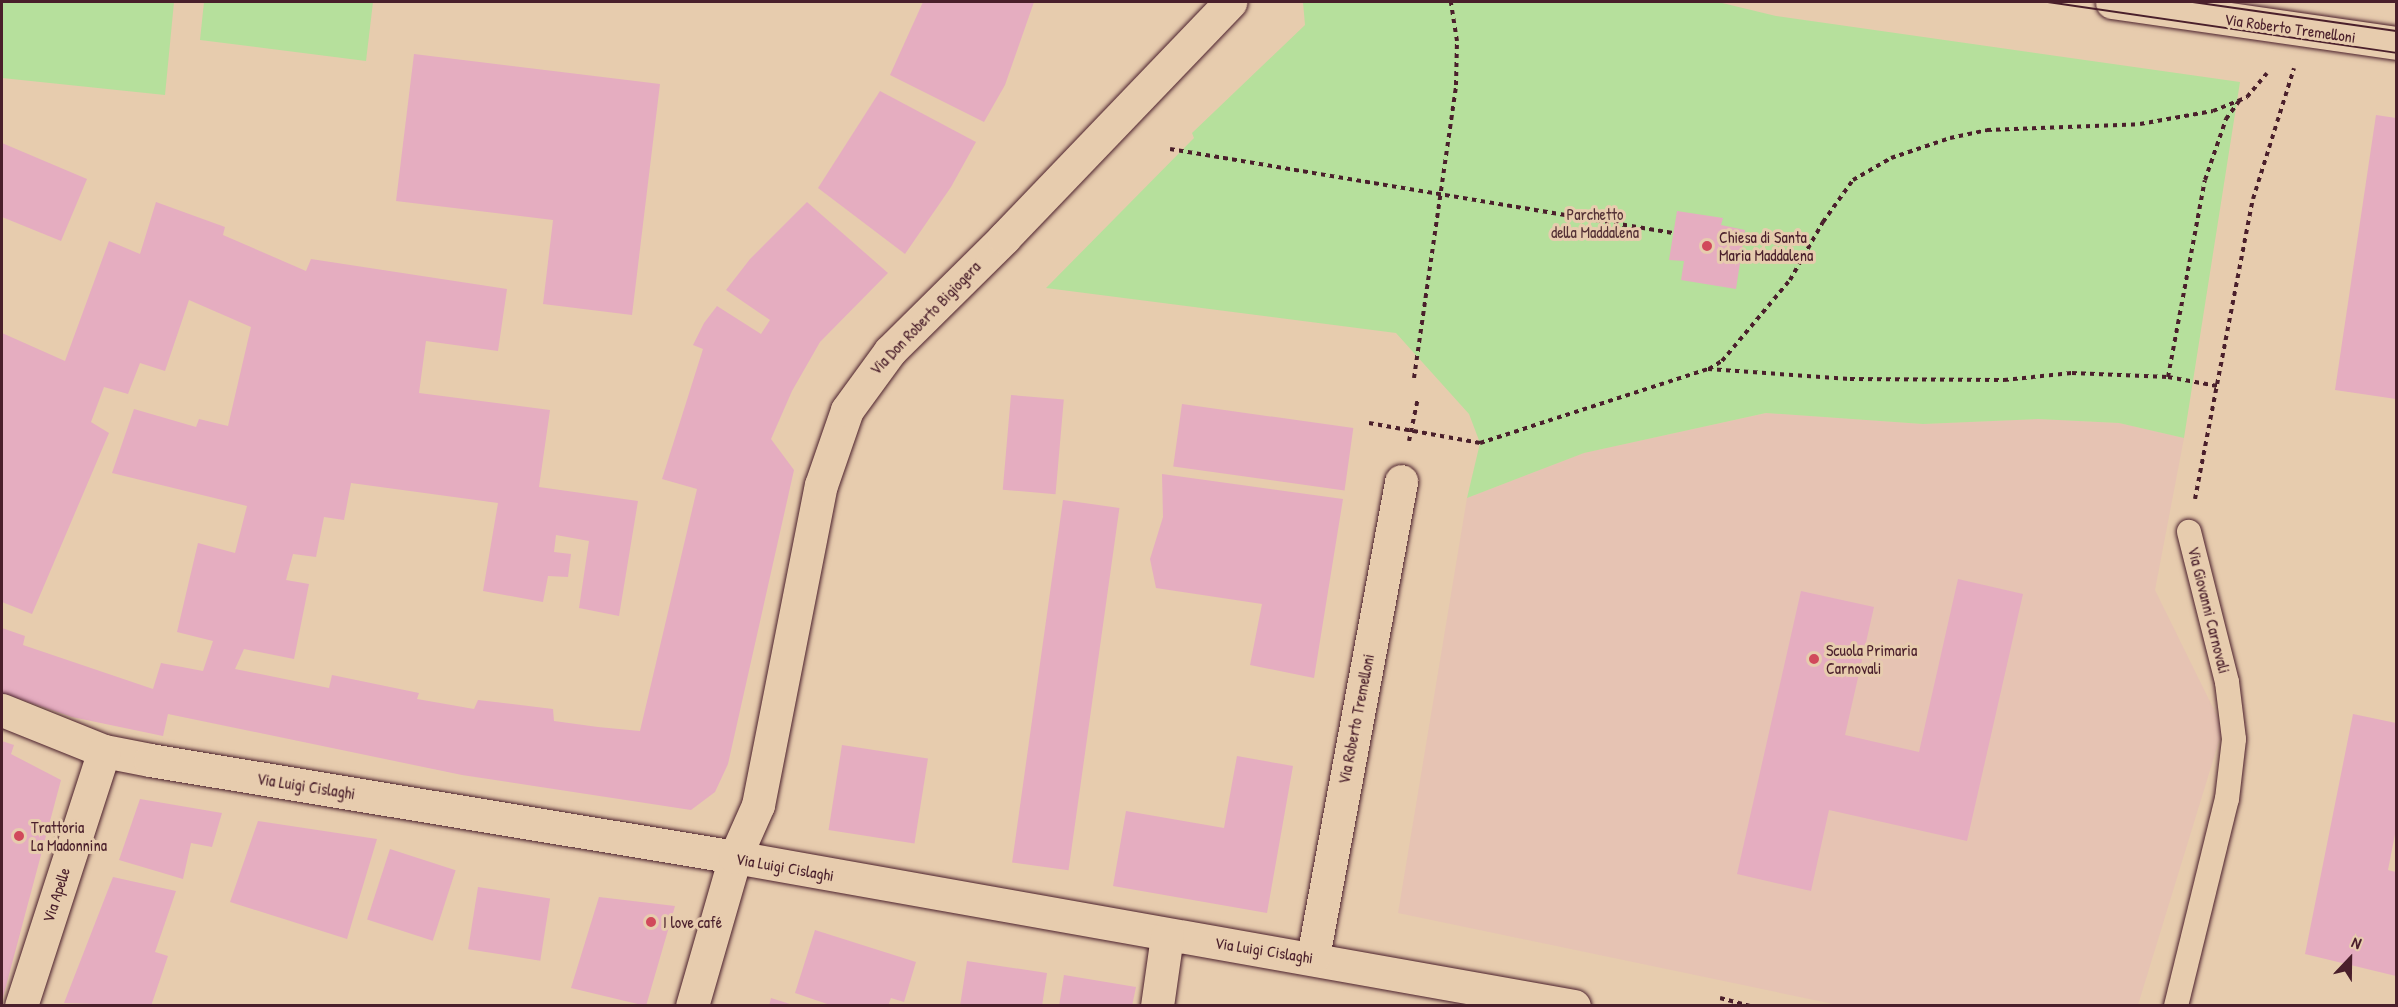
<!DOCTYPE html>
<html>
<head>
<meta charset="utf-8">
<style>
	body { margin:0 }
	#map { position:relative; width:2398px; height:1007px; overflow:hidden; background:#e7ccae; font-family:"Patrick Hand",sans-serif }
	div>[style] { position:absolute }
	.built>* { inset:0; background:#e6c3b3 }
	.green>* { inset:0; background:#b6e09c }
	.building>* { inset:0; background:#e5adc0; transform-origin:0 0 }
	.path>* { height:4px; margin-top:-2px; transform-origin:0; background:repeating-linear-gradient(90deg,#4a1f2b 0 4.5px,transparent 0 9px) }
	.roads { filter:drop-shadow(0 0 2px #4a1f2b) drop-shadow(0 0 2px #4a1f2b) }
	.lane>* { height:24px; margin:-12px; padding:0 12px; transform-origin:12px; border-radius:12px; background:#e7ccae }
	.street>* { height:33px; margin:-16.5px; padding:0 16.5px; transform-origin:16.5px; border-radius:16.5px; background:#e7ccae }
	.tram>* { height:1.5px; margin:-0.75px; padding:0 0.75px; transform-origin:0.75px; border-radius:0.75px; background:#4a1f2b }
	.dots>* { width:16px; height:16px; translate:-50% -50%; box-sizing:border-box; border:3px solid #e7ccae; border-radius:50% }
	span { translate:-50% -50%; white-space:nowrap; text-align:center; line-height:1.15; -webkit-text-stroke:6px #e7ccae; paint-order:stroke }
	.street-label { font-size:16px; color:#4a1f2b }
	.park-label { font-size:16px; color:#553236 }
	.poi-label { font-size:16px; color:#4a1f2b }
	.left { translate:0 -50%; text-align:left }
	.frame { position:absolute; inset:0; border:3px solid #4a1f2b; pointer-events:none }
	.north { position:absolute; left:2320px; top:929px; width:60px; height:60px; -webkit-text-stroke:4px #e7ccae; paint-order:stroke; rotate:22deg; font-size:16px; font-weight:700; line-height:24px; text-align:center; color:#4a1f2b }
	.north::after { content:''; display:block; margin:auto; width:21px; height:27px; background:#4a1f2b; clip-path:polygon(50% 0,100% 100%,50% 72%,0 100%) }
</style>
</head>
<body>
<div id="map">
	<div class="built">
		<i style="clip-path:polygon(1767px 413px,1923px 424px,2038px 419px,2119px 423px,2184px 438px,2155px 590px,2223px 728px,2138px 1005px,1838px 1005px,1398px 913px,1467px 498px,1584px 453px)"></i>
	</div>
	<div class="green">
		<i style="clip-path:polygon(2px 2px,174px 2px,165px 95px,2px 78px)"></i>
		<i style="clip-path:polygon(204px 2px,373px 2px,366px 61px,200px 40px)"></i>
		<i style="clip-path:polygon(1303px 2px,1718px 2px,1776px 16px,2240px 82px,2184px 438px,2119px 423px,2038px 419px,1923px 424px,1766px 413px,1584px 453px,1467px 498px,1480px 443px,1469px 414px,1396px 333px,1046px 288px,1194px 138px,1192px 133px,1305px 25px)"></i>
	</div>
	<div class="building">
		<i style="clip-path:polygon(923px 2px,1034px 2px,1005px 85px,984px 122px,890px 75px)"></i>
		<i style="clip-path:polygon(414px 54px,660px 84px,632px 315px,543px 304px,553px 220px,396px 201px)"></i>
		<i style="clip-path:polygon(880px 91px,976px 142px,951px 187px,905px 254px,818px 188px)"></i>
		<i style="clip-path:polygon(2376px 115px,2396px 118px,2396px 399px,2335px 390px)"></i>
		<i style="clip-path:polygon(2px 143px,87px 179px,61px 241px,2px 217px)"></i>
		<i style="clip-path:polygon(156px 202px,225px 227px,223px 235px,306px 271px,311px 259px,507px 289px,498px 351px,426px 341px,419px 393px,550px 410px,539px 487px,638px 501px,619px 616px,579px 608px,589px 541px,556px 535px,554px 552px,571px 554px,568px 577px,548px 576px,543px 602px,483px 591px,498px 503px,351px 483px,344px 520px,324px 517px,316px 557px,293px 554px,286px 580px,309px 584px,294px 659px,244px 649px,235px 669px,329px 688px,332px 675px,419px 693px,417px 699px,474px 709px,478px 700px,553px 709px,554px 721px,598px 727px,640px 731px,697px 489px,662px 479px,703px 349px,693px 345px,704px 323px,717px 306px,761px 334px,770px 320px,726px 290px,750px 259px,807px 202px,888px 273px,820px 342px,792px 391px,771px 439px,794px 470px,728px 764px,715px 792px,691px 810px,462px 775px,168px 714px,163px 736px,72px 717px,2px 693px,2px 628px,25px 636px,23px 645px,153px 689px,161px 663px,203px 671px,213px 641px,177px 632px,198px 543px,235px 553px,247px 506px,112px 473px,134px 409px,196px 427px,199px 419px,228px 426px,251px 327px,189px 300px,165px 371px,140px 363px,128px 394px,104px 387px,91px 422px,109px 433px,32px 614px,2px 602px,2px 333px,65px 361px,109px 241px,140px 254px)"></i>
		<i style="clip-path:polygon(1677px 211px,1723px 218px,1721px 225px,1745px 230px,1736px 289px,1681px 280px,1684px 261px,1669px 260px)"></i>
		<i style="left:1011px;top:395px;width:53px;height:95px;rotate:5deg"></i>
		<i style="left:1182px;top:404px;width:173px;height:63px;rotate:8deg"></i>
		<i style="clip-path:polygon(1162px 474px,1343px 499px,1314px 678px,1250px 665px,1262px 604px,1156px 588px,1150px 559px,1163px 517px)"></i>
		<i style="left:1063px;top:500px;width:57px;height:366px;rotate:8deg"></i>
		<i style="clip-path:polygon(1958px 579px,2023px 594px,1967px 841px,1829px 810px,1811px 891px,1737px 874px,1801px 591px,1874px 607px,1845px 735px,1919px 752px)"></i>
		<i style="clip-path:polygon(2353px 714px,2396px 723px,2396px 829px,2388px 870px,2396px 872px,2396px 976px,2305px 954px)"></i>
		<i style="clip-path:polygon(2px 741px,14px 745px,11px 754px,61px 780px,2px 1001px)"></i>
		<i style="left:842px;top:745px;width:87px;height:86px;rotate:9deg"></i>
		<i style="clip-path:polygon(1237px 756px,1293px 766px,1267px 913px,1113px 886px,1126px 811px,1224px 828px)"></i>
		<i style="clip-path:polygon(140px 799px,222px 813px,212px 847px,191px 843px,183px 879px,119px 860px)"></i>
		<i style="clip-path:polygon(258px 821px,377px 839px,347px 939px,230px 902px)"></i>
		<i style="left:390px;top:849px;width:69px;height:74px;rotate:18deg"></i>
		<i style="clip-path:polygon(113px 877px,176px 891px,155px 952px,168px 956px,151px 1006px,64px 1003px)"></i>
		<i style="left:478px;top:887px;width:73px;height:63px;rotate:9deg"></i>
		<i style="clip-path:polygon(599px 897px,675px 906px,646px 1006px,571px 988px)"></i>
		<i style="clip-path:polygon(815px 930px,916px 962px,904px 1002px,891px 998px,888px 1006px,833px 1006px,795px 993px)"></i>
		<i style="clip-path:polygon(967px 961px,1047px 973px,1042px 1006px,960px 1006px)"></i>
		<i style="clip-path:polygon(1064px 975px,1136px 987px,1132px 1006px,1059px 1006px)"></i>
		<i style="clip-path:polygon(771px 998px,793px 1005px,793px 1006px,769px 1006px)"></i>
	</div>
	<div class="path">
		<i style="left:1170px;top:149px;width:510px;rotate:9.48deg"></i>
		<i style="left:1709px;top:369px;width:15px;rotate:-32deg"></i>
		<i style="left:1722px;top:361px;width:106px;rotate:-50deg"></i>
		<i style="left:1790px;top:280px;width:67px;rotate:-60.4deg"></i>
		<i style="left:1823px;top:222px;width:52px;rotate:-54.5deg"></i>
		<i style="left:1853px;top:180px;width:44px;rotate:-30.1deg"></i>
		<i style="left:1891px;top:158px;width:62px;rotate:-18.7deg"></i>
		<i style="left:1950px;top:138px;width:38px;rotate:-12deg"></i>
		<i style="left:1987px;top:130px;width:153px;rotate:-2.2deg"></i>
		<i style="left:2140px;top:124px;width:74px;rotate:-10.1deg"></i>
		<i style="left:2213px;top:111px;width:37px;rotate:-22deg"></i>
		<i style="left:2247px;top:97px;width:31px;rotate:-50deg"></i>
		<i style="left:2168px;top:377px;width:200px;rotate:-79.4deg"></i>
		<i style="left:2205px;top:180px;width:65px;rotate:-71deg"></i>
		<i style="left:2226px;top:119px;width:22px;rotate:-54deg"></i>
		<i style="left:1414px;top:378px;width:296px;rotate:-81.8deg"></i>
		<i style="left:1456px;top:85px;width:44px;rotate:-88.7deg"></i>
		<i style="left:1457px;top:41px;width:39px;rotate:-99deg"></i>
		<i style="left:1369px;top:423px;width:113px;rotate:10.2deg"></i>
		<i style="left:1480px;top:443px;width:240px;rotate:-18deg"></i>
		<i style="left:1708px;top:369px;width:142px;rotate:4deg"></i>
		<i style="left:1850px;top:379px;width:154px;rotate:0.4deg"></i>
		<i style="left:2004px;top:380px;width:68px;rotate:-5.9deg"></i>
		<i style="left:2072px;top:373px;width:96px;rotate:2.4deg"></i>
		<i style="left:2168px;top:377px;width:50px;rotate:10.4deg"></i>
		<i style="left:1409px;top:441px;width:44px;rotate:-78.2deg"></i>
		<i style="left:2195px;top:499px;width:306px;rotate:-79.1deg"></i>
		<i style="left:2253px;top:199px;width:137px;rotate:-72.6deg"></i>
		<i style="left:1720px;top:998px;width:31px;rotate:15deg"></i>
	</div>
	<div class="roads">
		<div class="lane">
			<i style="left:2176px;top:1006px;width:213px;rotate:-76.2deg"></i>
			<i style="left:2227px;top:799px;width:60px;rotate:-83.3deg"></i>
			<i style="left:2234px;top:739px;width:57px;rotate:-97deg"></i>
			<i style="left:2227px;top:682px;width:155px;rotate:-104.2deg"></i>
		</div>
		<div class="street">
			<i style="left:2112px;top:2px;width:287px;rotate:8.2deg"></i>
			<i style="left:2px;top:710px;width:110px;rotate:21.9deg"></i>
			<i style="left:104px;top:751px;width:47px;rotate:11.1deg"></i>
			<i style="left:150px;top:760px;width:593px;rotate:9.41deg"></i>
			<i style="left:735px;top:857px;width:852px;rotate:10.07deg"></i>
			<i style="left:1313px;top:957px;width:484px;rotate:-79.5deg"></i>
			<i style="left:21px;top:1006px;width:268px;rotate:-72deg"></i>
			<i style="left:692px;top:1006px;width:155px;rotate:-73.9deg"></i>
			<i style="left:735px;top:857px;width:57px;rotate:-66.1deg"></i>
			<i style="left:758px;top:805px;width:326px;rotate:-78.9deg"></i>
			<i style="left:821px;top:485px;width:79px;rotate:-70.9deg"></i>
			<i style="left:847px;top:410px;width:73px;rotate:-53.9deg"></i>
			<i style="left:890px;top:351px;width:161px;rotate:-44.7deg"></i>
			<i style="left:1004px;top:238px;width:327px;rotate:-46.2deg"></i>
			<i style="left:1157px;top:1006px;width:71px;rotate:-81.9deg"></i>
		</div>
	</div>
	<div class="tram">
		<i style="left:2048px;top:2px;width:352px;rotate:8.3deg"></i>
		<i style="left:2193px;top:2px;width:205px;rotate:8.1deg"></i>
	</div>
	<div class="dots">
		<i style="left:1707px;top:246px;background:#d1495b"></i>
		<i style="left:1814px;top:659px;background:#d1495b"></i>
		<i style="left:19px;top:836px;background:#d1495b"></i>
		<i style="left:651px;top:922px;background:#d1495b"></i>
	</div>
	<div class="street-label">
		<span style="left:2290px;top:28px;rotate:8deg">Via Roberto Tremelloni</span>
		<span style="left:925px;top:318px;rotate:-46deg">Via Don Roberto Bigiogera</span>
		<span style="left:2209px;top:610px;rotate:76deg">Via Giovanni Carnovali</span>
		<span style="left:1356px;top:719px;rotate:-79deg">Via Roberto Tremelloni</span>
		<span style="left:306px;top:786px;rotate:9deg">Via Luigi Cislaghi</span>
		<span style="left:785px;top:867px;rotate:10deg">Via Luigi Cislaghi</span>
		<span style="left:56px;top:895px;rotate:-72deg">Via Apelle</span>
		<span style="left:1264px;top:950px;rotate:9deg">Via Luigi Cislaghi</span>
	</div>
	<div class="park-label">
		<span style="left:1595px;top:223px">Parchetto<br>della Maddalena</span>
	</div>
	<div class="poi-label">
		<span class="left" style="left:1719px;top:246px">Chiesa di Santa<br>Maria Maddalena</span>
		<span class="left" style="left:1826px;top:659px">Scuola Primaria<br>Carnovali</span>
		<span class="left" style="left:31px;top:836px">Trattoria<br>La Madonnina</span>
		<span class="left" style="left:663px;top:922px">I love café</span>
	</div>
	<div class="frame"></div>
	<div class="north">N</div>
</div>
</body>
</html>
